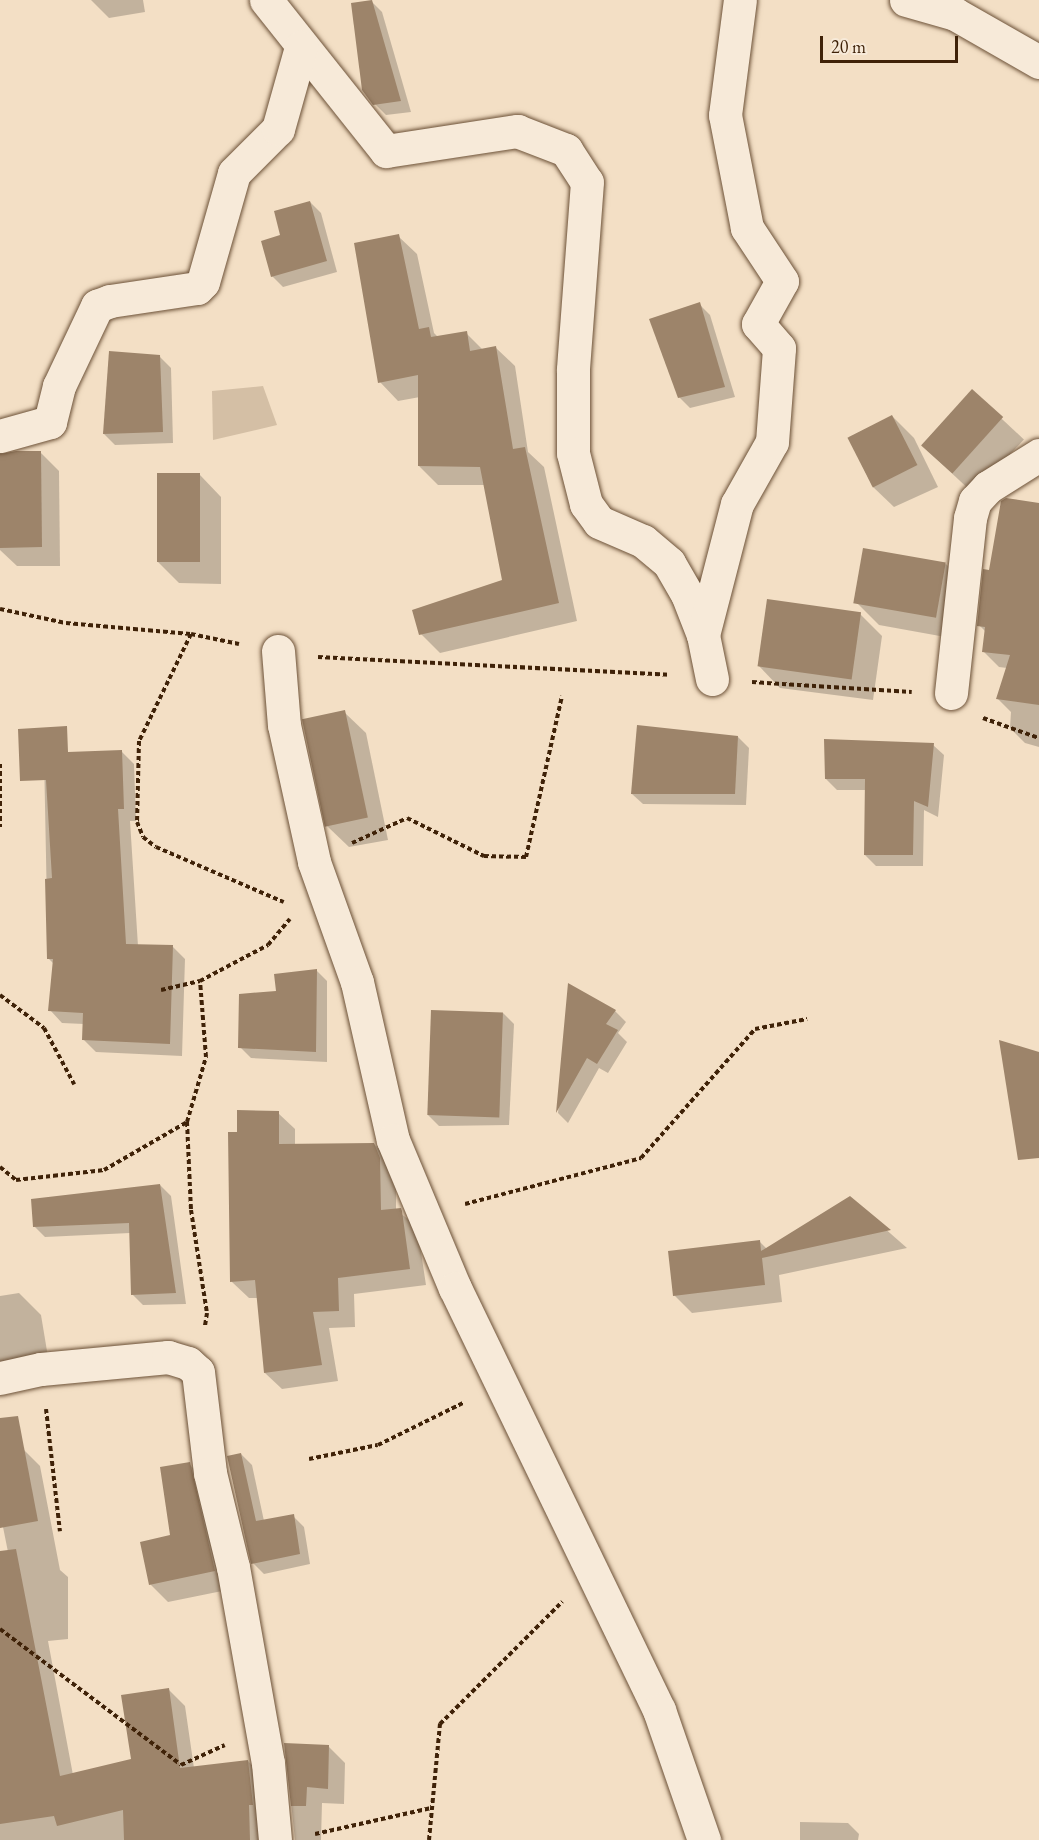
<!DOCTYPE html>
<html>
<head>
<meta charset="utf-8">
<style>
	body { margin:0 }
	#map { position:relative; width:1039px; height:1840px; overflow:hidden; background:#f3dfc5; font-family:"EB Garamond",serif }
	div>[style] { position:absolute }
	.green>* { inset:0; background:#d4bfa5 }
	.shadow>* { inset:0; background:#0003; transform-origin:0 0 }
	.building>* { inset:0; background:#9d846a; transform-origin:0 0 }
	.path>* { height:4px; margin-top:-2px; transform-origin:0; background:repeating-linear-gradient(90deg,#3f2208 0 4.5px,transparent 0 7.5px) }
	.roads { filter:drop-shadow(0 0 2px #6c5137) drop-shadow(0 0 2px #6c5137) }
	.minor>* { height:33px; margin:-16.5px; padding:0 16.5px; transform-origin:16.5px; border-radius:16.5px; background:#f7ead9 }
	span { translate:-50% -50%; white-space:nowrap; text-align:center; line-height:1.15; -webkit-text-stroke:6px #f7ead9; paint-order:stroke }
	.scale { position:absolute; left:820px; top:36px; width:138px; height:27px; box-sizing:border-box; border:3px solid #3f2208; border-top:0; padding-left:8px; font-size:18px; line-height:21px; white-space:nowrap; color:#3f2208; -webkit-text-stroke:4px #f7ead9; paint-order:stroke }
</style>
</head>
<body>
<div id="map">
	<div class="green">
		<i style="clip-path:polygon(263px 386px,277px 425px,213px 440px,212px 391px)"></i>
	</div>
	<div class="shadow">
		<i style="clip-path:polygon(91px 0,143px 0,145px 12px,109px 18px)"></i>
		<i style="clip-path:polygon(371px 1px,382px 12px,411px 112px,386px 115px,375px 104px)"></i>
		<i style="clip-path:polygon(310px 202px,321px 213px,337px 272px,283px 287px,272px 276px)"></i>
		<i style="clip-path:polygon(398px 236px,417px 254px,434px 333px,438px 337px,466px 333px,483px 350px,496px 348px,515px 366px,528px 452px,544px 467px,577px 621px,440px 653px,421px 634px,503px 581px,485px 485px,438px 485px,419px 466px,420px 397px,398px 401px,380px 382px)"></i>
		<i style="clip-path:polygon(699px 304px,710px 315px,735px 397px,690px 408px,679px 397px)"></i>
		<i style="clip-path:polygon(160px 357px,171px 368px,173px 443px,115px 445px,104px 434px)"></i>
		<i style="left:972px;top:391px;width:71px;height:74px;rotate:43deg"></i>
		<i style="clip-path:polygon(892px 416px,914px 438px,938px 487px,894px 507px,872px 486px,849px 437px)"></i>
		<i style="clip-path:polygon(40px 452px,59px 471px,60px 566px,17px 566px,0 550px,0 453px)"></i>
		<i style="clip-path:polygon(200px 475px,221px 497px,221px 584px,179px 583px,158px 562px)"></i>
		<i style="clip-path:polygon(1039px 505px,1039px 747px,1025px 743px,1010px 728px,1011px 712px,998px 699px,1007px 668px,999px 667px,983px 651px,986px 632px,979px 625px,990px 572px)"></i>
		<i style="clip-path:polygon(946px 564px,967px 586px,962px 640px,879px 625px,857px 603px)"></i>
		<i style="clip-path:polygon(860px 614px,882px 636px,873px 700px,780px 688px,759px 666px)"></i>
		<i style="clip-path:polygon(344px 712px,366px 733px,388px 840px,349px 847px,327px 826px)"></i>
		<i style="clip-path:polygon(738px 737px,749px 748px,746px 805px,643px 804px,632px 794px)"></i>
		<i style="clip-path:polygon(933px 745px,944px 755px,938px 817px,924px 810px,923px 866px,876px 866px,865px 855px,866px 790px,837px 790px,826px 779px)"></i>
		<i style="clip-path:polygon(122px 752px,134px 764px,136px 821px,130px 821px,138px 946px,173px 947px,185px 959px,182px 1056px,96px 1052px,83px 1039px,84px 1024px,62px 1023px,50px 1010px,54px 964px,48px 958px,44px 755px)"></i>
		<i style="clip-path:polygon(316px 970px,327px 981px,327px 1062px,251px 1058px,240px 1047px,278px 992px)"></i>
		<i style="clip-path:polygon(570px 985px,615px 1011px,626px 1022px,618px 1033px,627px 1042px,608px 1073px,599px 1068px,568px 1123px,558px 1113px)"></i>
		<i style="clip-path:polygon(503px 1013px,514px 1024px,509px 1125px,439px 1126px,428px 1115px)"></i>
		<i style="clip-path:polygon(278px 1113px,295px 1129px,295px 1146px,374px 1144px,391px 1161px,396px 1176px,396px 1210px,417px 1226px,426px 1285px,354px 1294px,355px 1327px,329px 1328px,338px 1381px,282px 1389px,265px 1373px,258px 1298px,249px 1298px,232px 1282px,238px 1134px)"></i>
		<i style="clip-path:polygon(160px 1185px,171px 1196px,186px 1304px,143px 1305px,132px 1294px,130px 1233px,45px 1237px,34px 1226px)"></i>
		<i style="clip-path:polygon(850px 1198px,907px 1248px,779px 1275px,782px 1302px,692px 1313px,674px 1295px,759px 1241px,767px 1249px)"></i>
		<i style="clip-path:polygon(19px 1293px,41px 1315px,50px 1369px,0 1377px,0 1296px)"></i>
		<i style="clip-path:polygon(24px 1450px,40px 1466px,60px 1570px,68px 1577px,68px 1639px,48px 1641px,73px 1775px,132px 1760px,169px 1690px,185px 1706px,194px 1768px,248px 1761px,264px 1778px,270px 1840px,0 1840px,0 1574px,12px 1572px,0 1512px,0 1453px)"></i>
		<i style="clip-path:polygon(241px 1454px,252px 1465px,264px 1521px,293px 1516px,304px 1527px,310px 1564px,264px 1574px,253px 1563px)"></i>
		<i style="clip-path:polygon(189px 1464px,207px 1482px,232px 1589px,168px 1602px,150px 1584px,172px 1536px)"></i>
		<i style="clip-path:polygon(285px 1745px,328px 1746px,345px 1763px,344px 1804px,322px 1803px,321px 1840px,295px 1840px)"></i>
		<i style="clip-path:polygon(800px 1822px,848px 1823px,859px 1834px,858px 1840px,800px 1840px)"></i>
	</div>
	<div class="building">
		<i style="clip-path:polygon(372px 0,401px 101px,373px 105px,362px 90px,351px 3px)"></i>
		<i style="clip-path:polygon(310px 201px,327px 261px,271px 277px,261px 241px,280px 235px,274px 211px)"></i>
		<i style="clip-path:polygon(399px 234px,419px 329px,429px 327px,431px 337px,467px 331px,470px 351px,496px 346px,513px 449px,525px 447px,559px 603px,419px 635px,412px 610px,502px 580px,480px 467px,418px 466px,418px 375px,378px 383px,354px 243px)"></i>
		<i style="clip-path:polygon(700px 302px,725px 387px,678px 398px,649px 319px)"></i>
		<i style="clip-path:polygon(109px 351px,160px 355px,163px 432px,103px 434px)"></i>
		<i style="left:972px;top:389px;width:42px;height:76px;rotate:42deg"></i>
		<i style="left:892px;top:415px;width:56px;height:50px;rotate:63deg"></i>
		<i style="clip-path:polygon(16px 451px,41px 451px,42px 547px,0 548px,0 454px)"></i>
		<i style="left:157px;top:473px;width:43px;height:89px"></i>
		<i style="clip-path:polygon(1006px 498px,1039px 503px,1039px 705px,996px 699px,1010px 655px,982px 652px,985px 627px,977px 626px,983px 569px,989px 570px,1001px 501px)"></i>
		<i style="left:863px;top:548px;width:84px;height:56px;rotate:10deg"></i>
		<i style="left:767px;top:599px;width:95px;height:68px;rotate:8deg"></i>
		<i style="left:345px;top:710px;width:110px;height:44px;rotate:78deg"></i>
		<i style="clip-path:polygon(637px 725px,738px 736px,735px 794px,631px 794px)"></i>
		<i style="clip-path:polygon(67px 726px,68px 752px,122px 750px,124px 809px,118px 809px,126px 944px,173px 945px,170px 1044px,82px 1040px,83px 1013px,48px 1011px,53px 959px,47px 959px,45px 879px,52px 878px,46px 780px,20px 781px,18px 729px)"></i>
		<i style="clip-path:polygon(824px 739px,934px 743px,928px 807px,914px 801px,913px 855px,864px 855px,865px 779px,825px 779px)"></i>
		<i style="clip-path:polygon(317px 969px,316px 1052px,238px 1048px,239px 994px,276px 991px,274px 974px)"></i>
		<i style="clip-path:polygon(568px 983px,616px 1010px,606px 1024px,618px 1030px,597px 1064px,587px 1058px,556px 1113px)"></i>
		<i style="left:431px;top:1010px;width:72px;height:105px;rotate:2deg"></i>
		<i style="clip-path:polygon(999px 1040px,1039px 1052px,1039px 1158px,1018px 1160px)"></i>
		<i style="clip-path:polygon(237px 1110px,279px 1111px,279px 1144px,374px 1143px,380px 1158px,381px 1210px,401px 1208px,402px 1211px,410px 1269px,338px 1278px,339px 1311px,313px 1312px,322px 1365px,264px 1373px,255px 1280px,230px 1282px,228px 1132px,237px 1132px)"></i>
		<i style="clip-path:polygon(160px 1184px,176px 1293px,131px 1295px,129px 1223px,33px 1227px,31px 1199px)"></i>
		<i style="clip-path:polygon(850px 1196px,891px 1230px,762px 1258px,765px 1285px,673px 1296px,668px 1251px,760px 1240px,761px 1251px)"></i>
		<i style="clip-path:polygon(18px 1416px,38px 1521px,0 1528px,0 1418px)"></i>
		<i style="clip-path:polygon(241px 1453px,256px 1521px,294px 1514px,300px 1554px,251px 1564px,227px 1456px)"></i>
		<i style="clip-path:polygon(190px 1462px,215px 1571px,149px 1585px,140px 1542px,170px 1535px,160px 1467px)"></i>
		<i style="clip-path:polygon(16px 1549px,60px 1776px,131px 1759px,121px 1695px,169px 1688px,180px 1768px,248px 1760px,253px 1805px,249px 1805px,250px 1840px,124px 1840px,123px 1810px,57px 1826px,54px 1816px,0 1824px,0 1551px)"></i>
		<i style="clip-path:polygon(284px 1743px,329px 1745px,328px 1789px,307px 1787px,306px 1806px,291px 1806px)"></i>
	</div>
	<div class="path">
		<i style="left:0;top:609px;width:67px;rotate:12deg"></i>
		<i style="left:66px;top:623px;width:125px;rotate:5deg"></i>
		<i style="left:191px;top:634px;width:49px;rotate:11.8deg"></i>
		<i style="left:191px;top:634px;width:119px;rotate:115.9deg"></i>
		<i style="left:139px;top:741px;width:81px;rotate:91.4deg"></i>
		<i style="left:137px;top:822px;width:16px;rotate:68deg"></i>
		<i style="left:143px;top:837px;width:16px;rotate:38deg"></i>
		<i style="left:156px;top:847px;width:139px;rotate:23.3deg"></i>
		<i style="left:318px;top:657px;width:352px;rotate:2.9deg"></i>
		<i style="left:752px;top:682px;width:160px;rotate:3.6deg"></i>
		<i style="left:983px;top:718px;width:59px;rotate:19.7deg"></i>
		<i style="left:0;top:764px;width:63px;rotate:90deg"></i>
		<i style="left:352px;top:843px;width:60px;rotate:-24.4deg"></i>
		<i style="left:407px;top:818px;width:86px;rotate:26.3deg"></i>
		<i style="left:484px;top:856px;width:42px;rotate:1.4deg"></i>
		<i style="left:526px;top:857px;width:165px;rotate:-77.4deg"></i>
		<i style="left:161px;top:990px;width:40px;rotate:-13deg"></i>
		<i style="left:200px;top:981px;width:77px;rotate:-27.9deg"></i>
		<i style="left:268px;top:945px;width:34px;rotate:-50deg"></i>
		<i style="left:0;top:995px;width:55px;rotate:36.9deg"></i>
		<i style="left:44px;top:1028px;width:64px;rotate:61.8deg"></i>
		<i style="left:187px;top:1122px;width:88px;rotate:87.4deg"></i>
		<i style="left:191px;top:1210px;width:104px;rotate:81.2deg"></i>
		<i style="left:207px;top:1313px;width:13px;rotate:99deg"></i>
		<i style="left:0;top:1167px;width:21px;rotate:39deg"></i>
		<i style="left:16px;top:1180px;width:89px;rotate:-6.5deg"></i>
		<i style="left:104px;top:1170px;width:96px;rotate:-30deg"></i>
		<i style="left:187px;top:1122px;width:68px;rotate:-73.7deg"></i>
		<i style="left:206px;top:1057px;width:76px;rotate:-94.5deg"></i>
		<i style="left:465px;top:1204px;width:182px;rotate:-14.6deg"></i>
		<i style="left:641px;top:1158px;width:172px;rotate:-48.5deg"></i>
		<i style="left:755px;top:1029px;width:53px;rotate:-10.9deg"></i>
		<i style="left:46px;top:1409px;width:123px;rotate:83.5deg"></i>
		<i style="left:309px;top:1459px;width:70px;rotate:-11.5deg"></i>
		<i style="left:378px;top:1445px;width:97px;rotate:-26.3deg"></i>
		<i style="left:0;top:1629px;width:226px;rotate:36.9deg"></i>
		<i style="left:181px;top:1765px;width:48px;rotate:-24.4deg"></i>
		<i style="left:315px;top:1834px;width:119px;rotate:-12.6deg"></i>
		<i style="left:429px;top:1840px;width:117px;rotate:-84.6deg"></i>
		<i style="left:440px;top:1724px;width:173px;rotate:-45deg"></i>
	</div>
	<div class="roads">
		<div class="minor">
			<i style="left:266px;top:0;width:193px;rotate:51.5deg"></i>
			<i style="left:386px;top:151px;width:133px;rotate:-8.7deg"></i>
			<i style="left:517px;top:131px;width:53px;rotate:21.2deg"></i>
			<i style="left:566px;top:150px;width:38px;rotate:57deg"></i>
			<i style="left:587px;top:182px;width:189px;rotate:94.3deg"></i>
			<i style="left:573px;top:370px;width:83px;rotate:90deg"></i>
			<i style="left:573px;top:453px;width:53px;rotate:75.7deg"></i>
			<i style="left:586px;top:504px;width:22px;rotate:54deg"></i>
			<i style="left:599px;top:522px;width:48px;rotate:23.4deg"></i>
			<i style="left:643px;top:541px;width:34px;rotate:40deg"></i>
			<i style="left:669px;top:563px;width:36px;rotate:60deg"></i>
			<i style="left:687px;top:594px;width:44px;rotate:68.7deg"></i>
			<i style="left:703px;top:635px;width:45px;rotate:78.4deg"></i>
			<i style="left:906px;top:0;width:51px;rotate:15.9deg"></i>
			<i style="left:955px;top:14px;width:97px;rotate:29.7deg"></i>
			<i style="left:0;top:436px;width:52px;rotate:-15.6deg"></i>
			<i style="left:50px;top:422px;width:37px;rotate:-76deg"></i>
			<i style="left:59px;top:386px;width:89px;rotate:-64.6deg"></i>
			<i style="left:97px;top:306px;width:14px;rotate:-21deg"></i>
			<i style="left:110px;top:301px;width:88px;rotate:-8.5deg"></i>
			<i style="left:197px;top:288px;width:8px;rotate:-45deg"></i>
			<i style="left:203px;top:282px;width:113px;rotate:-74.1deg"></i>
			<i style="left:234px;top:173px;width:62px;rotate:-45deg"></i>
			<i style="left:278px;top:129px;width:85px;rotate:-74.3deg"></i>
			<i style="left:703px;top:635px;width:135px;rotate:-75.5deg"></i>
			<i style="left:737px;top:504px;width:71px;rotate:-60.6deg"></i>
			<i style="left:772px;top:442px;width:94px;rotate:-85.7deg"></i>
			<i style="left:779px;top:348px;width:32px;rotate:-131deg"></i>
			<i style="left:758px;top:324px;width:49px;rotate:-60.8deg"></i>
			<i style="left:782px;top:281px;width:64px;rotate:-123.4deg"></i>
			<i style="left:747px;top:228px;width:115px;rotate:-101deg"></i>
			<i style="left:725px;top:115px;width:116px;rotate:-82.6deg"></i>
			<i style="left:278px;top:651px;width:74px;rotate:85.4deg"></i>
			<i style="left:284px;top:725px;width:140px;rotate:77.6deg"></i>
			<i style="left:314px;top:862px;width:127px;rotate:70.3deg"></i>
			<i style="left:357px;top:982px;width:162px;rotate:77.2deg"></i>
			<i style="left:393px;top:1140px;width:160px;rotate:67.3deg"></i>
			<i style="left:455px;top:1288px;width:469px;rotate:64.2deg"></i>
			<i style="left:659px;top:1710px;width:138px;rotate:70.9deg"></i>
			<i style="left:951px;top:693px;width:176px;rotate:-83.8deg"></i>
			<i style="left:970px;top:518px;width:18px;rotate:-74deg"></i>
			<i style="left:975px;top:501px;width:19px;rotate:-47deg"></i>
			<i style="left:988px;top:487px;width:60px;rotate:-32.1deg"></i>
			<i style="left:0;top:1378px;width:42px;rotate:-12.4deg"></i>
			<i style="left:41px;top:1369px;width:128px;rotate:-5.4deg"></i>
			<i style="left:168px;top:1357px;width:21px;rotate:17deg"></i>
			<i style="left:188px;top:1363px;width:13px;rotate:42deg"></i>
			<i style="left:198px;top:1372px;width:102px;rotate:83.2deg"></i>
			<i style="left:210px;top:1473px;width:97px;rotate:76.3deg"></i>
			<i style="left:233px;top:1567px;width:199px;rotate:79.9deg"></i>
			<i style="left:268px;top:1763px;width:77px;rotate:84.8deg"></i>
		</div>
	</div>
	<div class="scale">20 m</div>
</div>
</body>
</html>
